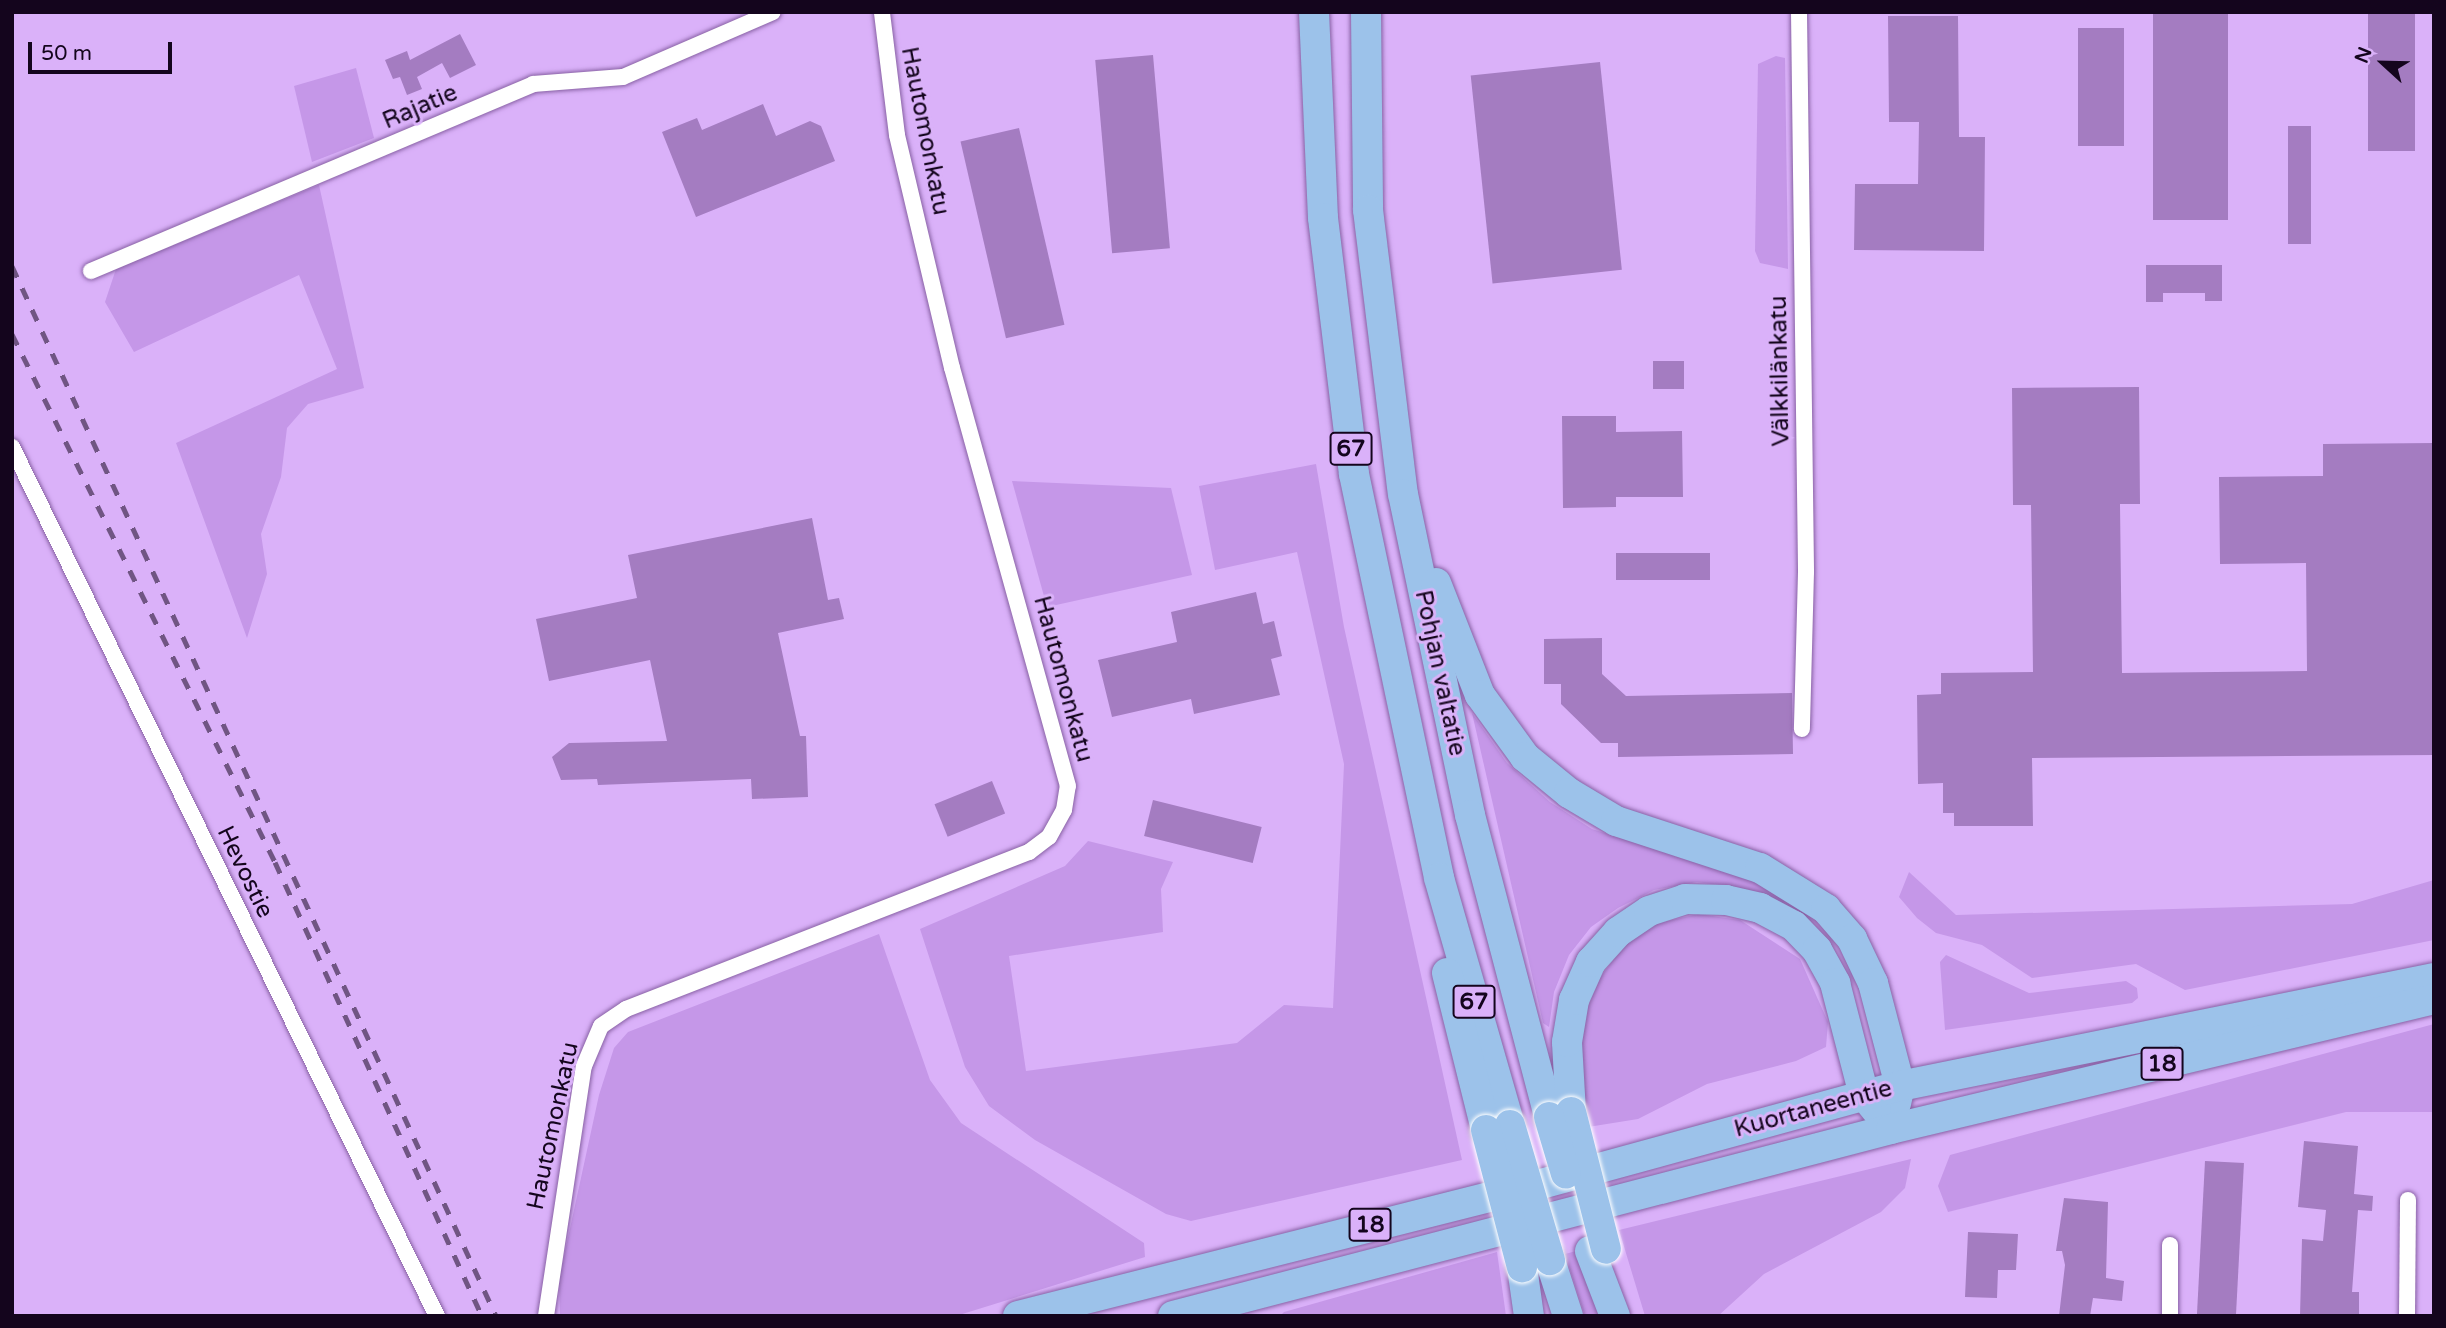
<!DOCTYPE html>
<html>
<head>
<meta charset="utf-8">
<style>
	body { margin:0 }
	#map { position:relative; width:2446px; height:1328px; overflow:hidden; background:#dab1f9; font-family:"Varela Round",sans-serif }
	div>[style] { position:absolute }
	.green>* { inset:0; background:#c597e8 }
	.building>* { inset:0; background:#a47cc1; transform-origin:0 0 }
	.roads { filter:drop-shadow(0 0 2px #8861a4) drop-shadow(0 0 2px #8861a4) }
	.street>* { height:16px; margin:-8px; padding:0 8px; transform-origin:8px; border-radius:8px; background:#fff }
	.highway>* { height:30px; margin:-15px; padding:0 15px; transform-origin:15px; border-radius:15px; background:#9cc2ea }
	.rail>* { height:5px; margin-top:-2.5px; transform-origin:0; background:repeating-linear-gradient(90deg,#705583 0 12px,transparent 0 24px) }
	.bridges { filter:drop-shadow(0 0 2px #fff) drop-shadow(0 0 2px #fff) }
	.highway-bridge>* { height:30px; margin:-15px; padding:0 15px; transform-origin:15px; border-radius:15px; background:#9cc2ea }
	span { translate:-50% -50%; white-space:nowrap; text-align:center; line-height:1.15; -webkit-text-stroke:6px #dab1f9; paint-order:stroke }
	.shield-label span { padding:2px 5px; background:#dab1f9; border:2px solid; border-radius:5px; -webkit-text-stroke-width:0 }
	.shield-label { font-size:23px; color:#14051d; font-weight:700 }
	.street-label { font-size:24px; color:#14051d }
	.frame { position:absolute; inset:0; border:14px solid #14051d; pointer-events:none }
	.north { position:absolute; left:2348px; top:28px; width:70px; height:70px; -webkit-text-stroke:5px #dab1f9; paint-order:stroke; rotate:292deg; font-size:19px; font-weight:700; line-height:28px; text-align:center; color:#14051d }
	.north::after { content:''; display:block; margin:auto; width:24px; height:32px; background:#14051d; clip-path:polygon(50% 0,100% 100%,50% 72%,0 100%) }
	.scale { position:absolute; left:28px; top:42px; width:144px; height:32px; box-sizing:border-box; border:4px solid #14051d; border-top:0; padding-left:9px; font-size:21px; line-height:24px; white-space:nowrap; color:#14051d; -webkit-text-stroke:5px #dab1f9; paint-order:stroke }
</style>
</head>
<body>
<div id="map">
	<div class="green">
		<i style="clip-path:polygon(1776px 56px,1785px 58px,1788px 269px,1760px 263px,1755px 251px,1758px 64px)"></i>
		<i style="clip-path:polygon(356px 68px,374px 138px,312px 162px,294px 86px)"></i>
		<i style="clip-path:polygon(319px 185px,364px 388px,308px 404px,287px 428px,281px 477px,261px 534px,267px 574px,247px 638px,176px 443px,337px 369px,299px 275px,134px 352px,105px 302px,116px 269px)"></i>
		<i style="clip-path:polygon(1316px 464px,1344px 627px,1462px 1160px,1191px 1221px,1166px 1214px,1035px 1140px,989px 1106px,965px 1067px,920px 929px,1065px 866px,1088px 841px,1173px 862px,1161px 889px,1163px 932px,1009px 956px,1026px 1071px,1237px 1043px,1284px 1005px,1333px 1008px,1344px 764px,1297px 552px,1215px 570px,1199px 486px)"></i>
		<i style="clip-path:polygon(1012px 481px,1171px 488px,1192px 575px,1047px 607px)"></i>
		<i style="clip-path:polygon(1472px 713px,1507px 763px,1550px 802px,1592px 829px,1746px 878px,1785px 899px,1783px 906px,1740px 888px,1697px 882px,1654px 890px,1618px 908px,1591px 927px,1569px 955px,1554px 992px,1549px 1027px,1543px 1023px)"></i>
		<i style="clip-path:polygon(1909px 872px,1956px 915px,2352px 904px,2434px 880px,2434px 940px,2185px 990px,2136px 964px,2032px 978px,1982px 945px,1936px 933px,1917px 918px,1899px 897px)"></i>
		<i style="clip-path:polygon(1698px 914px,1740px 920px,1800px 959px,1828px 1022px,1826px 1047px,1796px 1061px,1707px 1084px,1638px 1119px,1588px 1127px,1580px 1058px,1583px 1019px,1600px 978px,1624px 945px,1659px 923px)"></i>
		<i style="clip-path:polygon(879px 934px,930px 1080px,961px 1123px,1144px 1243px,1145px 1257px,956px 1316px,560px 1316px,559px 1279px,599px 1095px,614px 1048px,628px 1032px)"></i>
		<i style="clip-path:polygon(1946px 955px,2029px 993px,2126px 981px,2137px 988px,2138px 998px,2132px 1003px,1945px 1030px,1940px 962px)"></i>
		<i style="clip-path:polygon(2434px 1024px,2434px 1112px,2346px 1112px,1948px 1212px,1938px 1186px,1950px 1155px)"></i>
		<i style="clip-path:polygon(1911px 1159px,1905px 1188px,1881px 1212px,1764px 1274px,1718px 1316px,1645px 1316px,1619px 1230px)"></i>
		<i style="clip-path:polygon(1580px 1250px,1600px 1316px,1585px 1316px,1565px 1254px)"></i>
		<i style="clip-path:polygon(1497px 1252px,1506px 1316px,1280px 1316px,1284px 1312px)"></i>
	</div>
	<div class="building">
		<i style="left:2368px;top:12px;width:47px;height:139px"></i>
		<i style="left:2153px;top:13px;width:75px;height:207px"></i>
		<i style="clip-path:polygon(1888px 16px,1958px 16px,1959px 137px,1985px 137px,1984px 251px,1854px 250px,1855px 184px,1918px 184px,1919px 122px,1889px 122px)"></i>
		<i style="left:2078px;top:28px;width:46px;height:118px"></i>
		<i style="clip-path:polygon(460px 34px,476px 65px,450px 78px,442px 63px,417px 77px,422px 89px,407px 95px,400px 77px,393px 79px,385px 60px,407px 51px,410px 60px)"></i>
		<i style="left:1153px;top:55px;width:194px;height:58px;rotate:85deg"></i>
		<i style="left:1600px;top:62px;width:209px;height:130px;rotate:84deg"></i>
		<i style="clip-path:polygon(763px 104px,776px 136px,810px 121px,821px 126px,835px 161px,696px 217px,662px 132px,697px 118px,702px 130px)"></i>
		<i style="left:2288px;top:126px;width:23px;height:118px"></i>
		<i style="left:1019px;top:128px;width:202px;height:60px;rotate:77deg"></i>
		<i style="clip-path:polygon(2146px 265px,2222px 265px,2222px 301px,2205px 301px,2205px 293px,2163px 293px,2163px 302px,2146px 302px)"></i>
		<i style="left:1653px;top:361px;width:31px;height:28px"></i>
		<i style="clip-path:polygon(2139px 387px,2140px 504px,2120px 504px,2122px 673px,2307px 671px,2306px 563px,2220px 564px,2219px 477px,2323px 476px,2323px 444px,2434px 443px,2434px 755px,2032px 758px,2033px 826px,1954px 826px,1954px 813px,1943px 813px,1943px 783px,1918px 784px,1917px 695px,1941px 694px,1941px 673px,2033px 672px,2031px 505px,2013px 505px,2012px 388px)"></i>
		<i style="clip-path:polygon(1562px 416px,1616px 416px,1616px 432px,1682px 431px,1683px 497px,1616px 497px,1616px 507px,1563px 508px)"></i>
		<i style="clip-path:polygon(812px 518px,828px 600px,839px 598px,844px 619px,778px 633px,800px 736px,806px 736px,808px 797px,752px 799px,751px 779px,598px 785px,597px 779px,561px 780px,552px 757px,569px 743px,667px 741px,650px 660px,549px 681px,536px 619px,637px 598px,628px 555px)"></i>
		<i style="left:1616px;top:553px;width:94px;height:27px"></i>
		<i style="clip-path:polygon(1256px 592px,1263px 624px,1274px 621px,1282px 656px,1271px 659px,1280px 695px,1194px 714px,1191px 699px,1112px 717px,1098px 660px,1177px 642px,1171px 612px)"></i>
		<i style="clip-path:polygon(1602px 638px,1602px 674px,1626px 696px,1792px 693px,1793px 754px,1618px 757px,1618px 743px,1601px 743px,1561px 704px,1561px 684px,1544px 684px,1544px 639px)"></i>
		<i style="left:992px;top:781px;width:35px;height:62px;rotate:68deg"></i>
		<i style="left:1153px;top:800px;width:112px;height:37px;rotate:14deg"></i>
		<i style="clip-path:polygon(2304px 1141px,2358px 1146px,2354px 1194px,2373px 1196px,2372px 1211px,2358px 1210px,2352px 1292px,2359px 1292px,2359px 1316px,2300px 1316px,2302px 1239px,2323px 1241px,2326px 1210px,2298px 1207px)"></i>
		<i style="left:2205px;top:1161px;width:39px;height:155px;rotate:3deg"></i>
		<i style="clip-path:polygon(2064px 1198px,2108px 1202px,2106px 1278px,2124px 1281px,2122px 1301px,2093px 1298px,2090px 1316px,2059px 1316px,2065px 1265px,2062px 1251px,2056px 1251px)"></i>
		<i style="clip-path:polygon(1968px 1232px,2018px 1234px,2016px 1270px,1998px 1270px,1997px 1298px,1965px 1297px)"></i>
	</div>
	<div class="roads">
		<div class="street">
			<i style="left:1799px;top:12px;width:560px;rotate:89.28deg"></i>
			<i style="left:1806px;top:572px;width:157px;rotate:91.5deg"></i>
			<i style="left:91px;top:271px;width:480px;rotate:-22.9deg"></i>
			<i style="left:533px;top:84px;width:90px;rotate:-4.4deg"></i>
			<i style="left:623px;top:77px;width:163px;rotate:-23.4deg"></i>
			<i style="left:12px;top:447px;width:967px;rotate:63.94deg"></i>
			<i style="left:546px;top:1316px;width:253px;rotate:-81.4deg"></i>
			<i style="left:584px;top:1066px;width:43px;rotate:-67deg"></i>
			<i style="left:601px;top:1026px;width:30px;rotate:-34deg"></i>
			<i style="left:626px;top:1009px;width:433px;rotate:-21.3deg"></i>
			<i style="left:1029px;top:852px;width:25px;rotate:-37deg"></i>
			<i style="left:1049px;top:837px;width:31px;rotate:-61deg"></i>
			<i style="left:1064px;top:810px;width:24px;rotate:-81deg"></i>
			<i style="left:1068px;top:786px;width:434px;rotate:-105.5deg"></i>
			<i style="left:952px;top:368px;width:239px;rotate:-103.3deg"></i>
			<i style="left:897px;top:135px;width:124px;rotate:-97deg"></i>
			<i style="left:2170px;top:1316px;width:71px;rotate:-90deg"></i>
			<i style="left:2407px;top:1316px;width:116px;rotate:-89.5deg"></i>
		</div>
		<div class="highway">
			<i style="left:1314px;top:12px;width:206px;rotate:87.5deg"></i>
			<i style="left:1323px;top:218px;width:258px;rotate:83.1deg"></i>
			<i style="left:1354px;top:474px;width:413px;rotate:78.1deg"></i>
			<i style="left:1439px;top:878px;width:257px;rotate:74deg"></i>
			<i style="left:1366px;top:12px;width:198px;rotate:89.4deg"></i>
			<i style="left:1368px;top:210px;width:286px;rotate:83deg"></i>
			<i style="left:1403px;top:494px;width:328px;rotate:78.2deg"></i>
			<i style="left:1470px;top:815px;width:312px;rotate:75.3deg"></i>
			<i style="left:1436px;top:583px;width:120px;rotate:68.6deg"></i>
			<i style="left:1480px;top:695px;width:77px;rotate:54deg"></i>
			<i style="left:1525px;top:757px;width:57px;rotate:39.3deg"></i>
			<i style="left:1569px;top:793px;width:55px;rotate:30.8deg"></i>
			<i style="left:1616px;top:821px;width:151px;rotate:18.1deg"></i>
			<i style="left:1760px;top:868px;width:78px;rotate:31.8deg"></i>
			<i style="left:1826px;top:909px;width:40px;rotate:49deg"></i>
			<i style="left:1852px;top:939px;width:49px;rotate:64.5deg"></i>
			<i style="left:1873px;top:983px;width:106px;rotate:75.3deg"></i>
			<i style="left:1900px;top:1086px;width:18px;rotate:103deg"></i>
			<i style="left:1447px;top:973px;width:162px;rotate:76deg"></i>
			<i style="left:1571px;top:1112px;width:70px;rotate:-93.3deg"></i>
			<i style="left:1567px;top:1042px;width:43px;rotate:-80.5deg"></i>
			<i style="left:1574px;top:1000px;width:42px;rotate:-65.9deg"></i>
			<i style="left:1591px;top:962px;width:40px;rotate:-48deg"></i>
			<i style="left:1618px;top:932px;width:37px;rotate:-34deg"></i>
			<i style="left:1649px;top:911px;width:38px;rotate:-18deg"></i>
			<i style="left:1685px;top:899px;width:41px;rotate:1.4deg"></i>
			<i style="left:1726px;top:900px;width:35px;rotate:13deg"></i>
			<i style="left:1760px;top:908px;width:38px;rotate:28deg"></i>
			<i style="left:1794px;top:926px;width:33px;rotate:46deg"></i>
			<i style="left:1817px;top:950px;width:38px;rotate:61deg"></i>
			<i style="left:1835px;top:983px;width:116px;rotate:75.5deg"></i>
			<i style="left:1864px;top:1095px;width:19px;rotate:51deg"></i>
			<i style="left:1590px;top:1251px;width:70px;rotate:69deg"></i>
			<i style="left:1550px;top:1260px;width:59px;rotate:72.2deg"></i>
			<i style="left:1522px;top:1267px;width:49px;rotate:81.9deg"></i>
			<i style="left:1018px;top:1316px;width:539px;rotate:-14.17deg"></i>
			<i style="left:1541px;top:1184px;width:372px;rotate:-15.3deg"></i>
			<i style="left:1900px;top:1086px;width:545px;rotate:-11.43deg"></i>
			<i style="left:1173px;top:1316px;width:742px;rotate:-14.6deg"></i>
			<i style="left:1891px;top:1129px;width:558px;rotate:-13.46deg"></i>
		</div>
	</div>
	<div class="rail">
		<i style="left:12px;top:266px;width:1156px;rotate:65.25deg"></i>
		<i style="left:12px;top:334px;width:590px;rotate:63.52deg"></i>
		<i style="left:275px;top:862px;width:499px;rotate:65.5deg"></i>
	</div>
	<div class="bridges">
		<div class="highway-bridge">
			<i style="left:1571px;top:1112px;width:141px;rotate:75.7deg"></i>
			<i style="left:1549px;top:1117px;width:59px;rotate:73.4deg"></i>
			<i style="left:1510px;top:1125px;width:141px;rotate:73.5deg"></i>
			<i style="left:1486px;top:1130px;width:142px;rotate:75.3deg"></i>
		</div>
	</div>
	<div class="shield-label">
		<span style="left:1351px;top:449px">67</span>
		<span style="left:1474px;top:1002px">67</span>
		<span style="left:2162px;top:1064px">18</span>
		<span style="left:1370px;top:1225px">18</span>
	</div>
	<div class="street-label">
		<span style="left:420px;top:107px;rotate:-23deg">Rajatie</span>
		<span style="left:925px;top:131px;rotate:79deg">Hautomonkatu</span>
		<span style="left:1780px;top:371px;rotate:-91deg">Välkkilänkatu</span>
		<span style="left:1440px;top:673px;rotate:78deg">Pohjan valtatie</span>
		<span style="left:1063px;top:679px;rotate:75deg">Hautomonkatu</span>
		<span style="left:245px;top:872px;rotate:64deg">Hevostie</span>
		<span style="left:1813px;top:1109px;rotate:-15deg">Kuortaneentie</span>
		<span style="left:553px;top:1126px;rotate:-78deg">Hautomonkatu</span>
	</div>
	<div class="frame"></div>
	<div class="north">N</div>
	<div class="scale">50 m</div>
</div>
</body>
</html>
